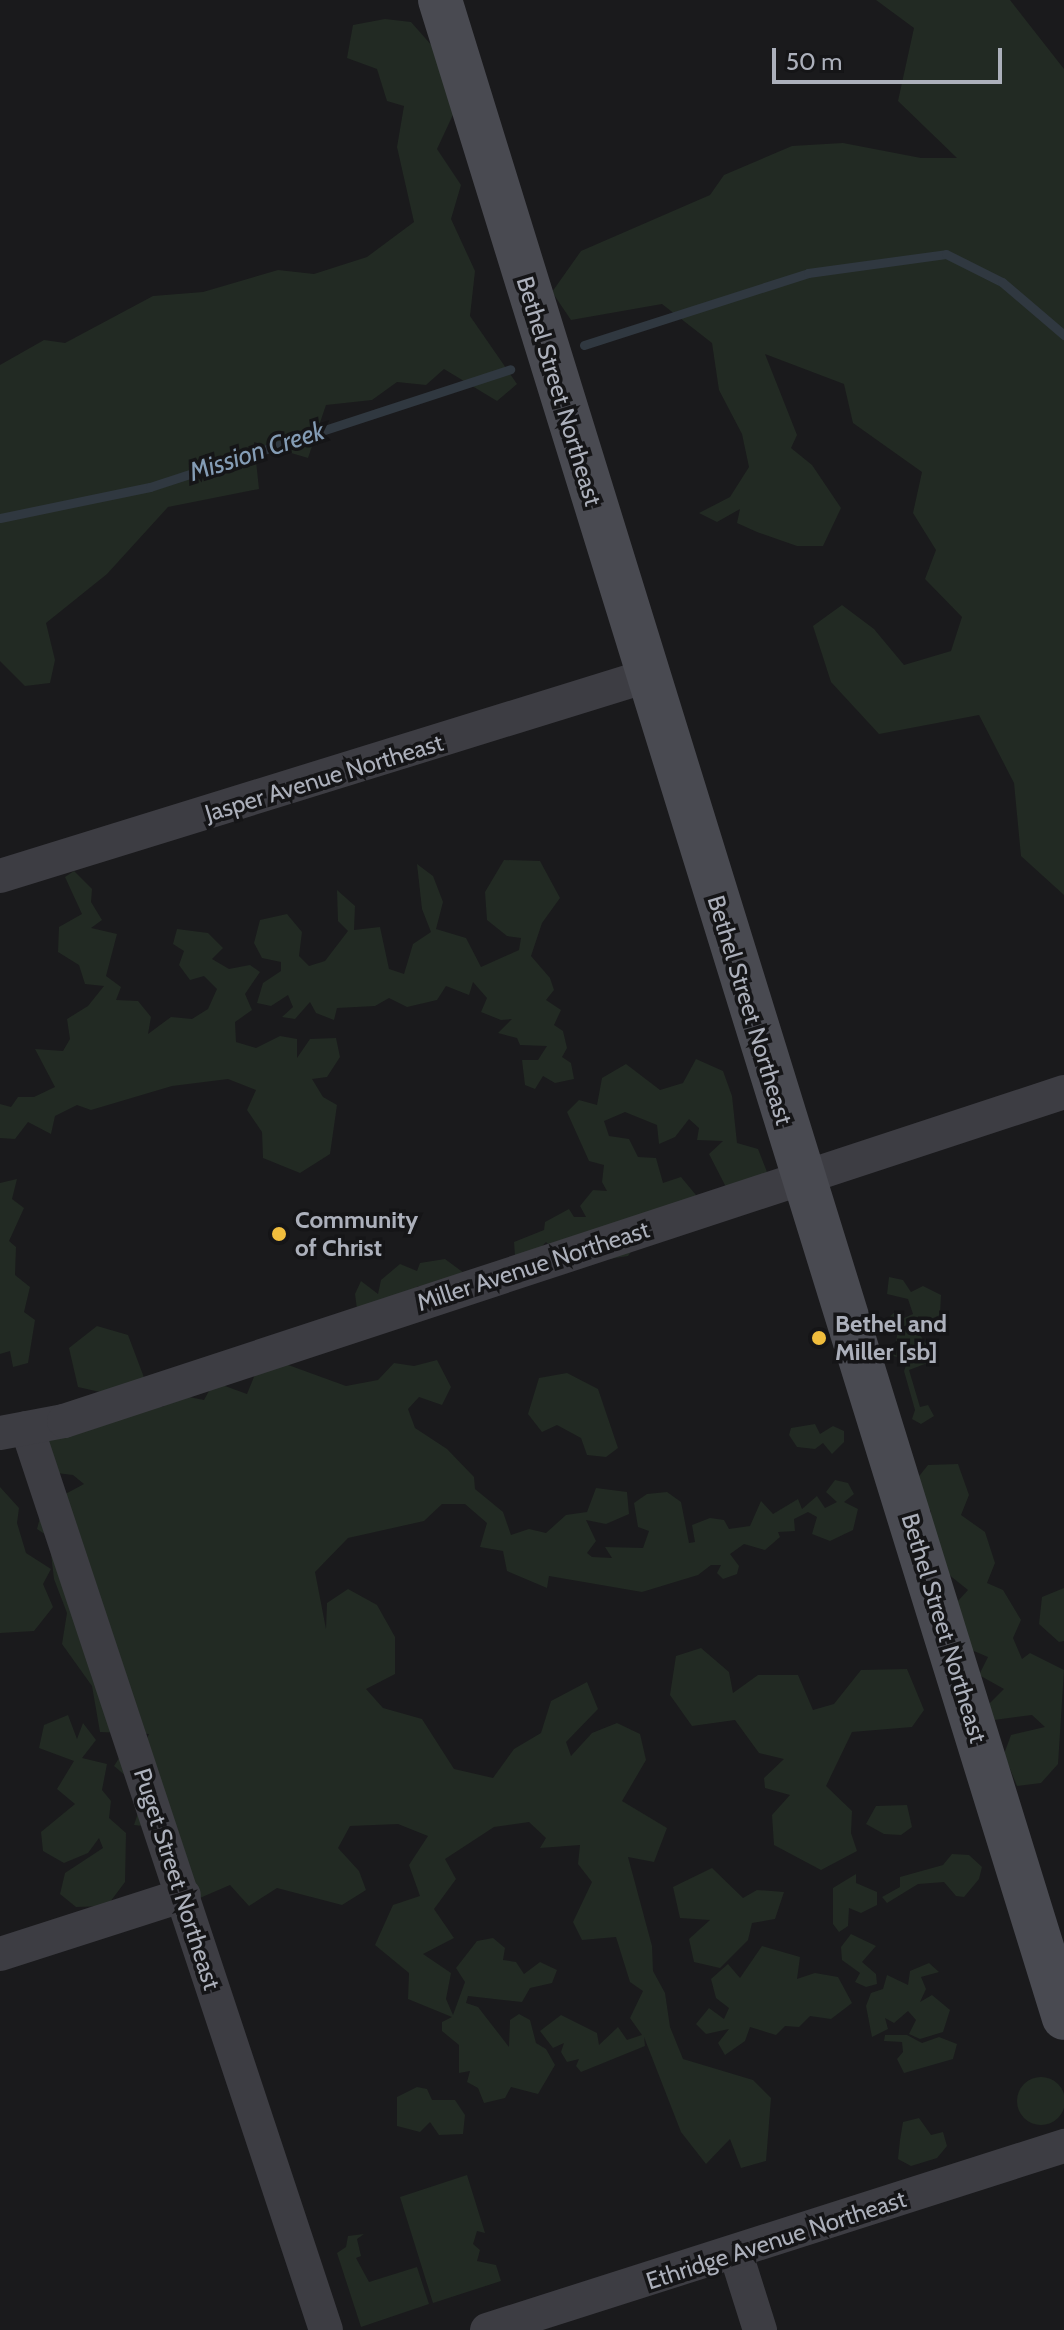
<!DOCTYPE html>
<html>
<head>
<meta charset="utf-8">
<style>
	body { margin:0 }
	#map { position:relative; width:1064px; height:2330px; overflow:hidden; background:#1a1a1c; font-family:Cabin,sans-serif }
	div>[style] { position:absolute }
	.green>* { inset:0; background:#222a23 }
	.round { border-radius:50% }
	.stream>* { height:9px; margin:-4.5px; padding:0 4.5px; transform-origin:4.5px; border-radius:4.5px; background:#303840 }
	.street>* { height:34px; margin:-17px; padding:0 17px; transform-origin:17px; border-radius:17px; background:#3d3d43 }
	.secondary>* { height:44px; margin:-22px; padding:0 22px; transform-origin:22px; border-radius:22px; background:#494a51 }
	.dots>* { width:22px; height:22px; translate:-50% -50%; box-sizing:border-box; border:4px solid #151517; border-radius:50% }
	span { translate:-50% -50%; white-space:nowrap; text-align:center; line-height:1.15; -webkit-text-stroke:7px #151517; paint-order:stroke }
	.street-label { font-size:24px; color:#acb0bb }
	.poi-label { font-size:24px; color:#acb0bb; font-weight:700 }
	.left { translate:0 -50%; text-align:left }
	.water-label { font-size:26px; color:#849cb5; font-style:italic }
	.scale { position:absolute; left:772px; top:48px; width:230px; height:36px; box-sizing:border-box; border:4px solid #acb0bb; border-top:0; padding-left:10px; font-size:24px; line-height:28px; white-space:nowrap; color:#acb0bb; -webkit-text-stroke:6px #151517; paint-order:stroke }
</style>
</head>
<body>
<div id="map">
	<div class="green">
		<i style="clip-path:polygon(876px 0,1010px 0,1064px 69px,1064px 895px,1021px 856px,1014px 783px,979px 715px,879px 734px,831px 682px,813px 626px,842px 605px,874px 629px,904px 665px,951px 651px,962px 617px,925px 579px,936px 550px,913px 513px,922px 472px,853px 423px,844px 384px,765px 354px,797px 435px,791px 448px,812px 465px,841px 508px,823px 546px,797px 546px,757px 532px,737px 523px,740px 509px,717px 522px,699px 513px,730px 497px,749px 467px,742px 434px,719px 390px,712px 343px,662px 304px,571px 320px,552px 292px,581px 251px,710px 195px,724px 175px,792px 146px,843px 143px,921px 158px,957px 158px,898px 101px,914px 28px)"></i>
		<i style="clip-path:polygon(385px 19px,411px 22px,441px 56px,458px 104px,437px 149px,461px 185px,451px 219px,475px 271px,470px 316px,517px 384px,497px 401px,444px 369px,426px 385px,397px 382px,372px 400px,326px 405px,308px 458px,254px 442px,259px 489px,168px 507px,107px 574px,46px 623px,55px 660px,50px 683px,25px 686px,0 661px,0 365px,44px 340px,65px 343px,153px 296px,203px 292px,278px 270px,314px 274px,367px 257px,414px 222px,397px 147px,404px 106px,387px 101px,377px 69px,347px 58px,353px 25px)"></i>
		<i style="clip-path:polygon(504px 860px,540px 861px,560px 898px,542px 923px,531px 956px,550px 978px,554px 990px,546px 1000px,561px 1010px,554px 1025px,563px 1031px,567px 1048px,562px 1057px,571px 1063px,574px 1079px,555px 1083px,543px 1076px,535px 1089px,525px 1085px,522px 1060px,538px 1060px,547px 1046px,520px 1045px,517px 1038px,498px 1033px,512px 1019px,501px 1020px,481px 1012px,487px 998px,473px 982px,469px 995px,446px 986px,437px 1000px,407px 1007px,389px 998px,375px 1006px,337px 1008px,334px 1020px,316px 1013px,310px 1002px,295px 1019px,282px 1017px,293px 1007px,288px 995px,271px 1006px,257px 1003px,263px 983px,281px 971px,281px 962px,262px 958px,254px 943px,260px 920px,287px 914px,302px 932px,299px 956px,309px 966px,325px 961px,348px 931px,338px 921px,337px 890px,355px 906px,354px 930px,380px 927px,389px 969px,404px 974px,413px 944px,431px 932px,422px 909px,417px 864px,433px 876px,443px 902px,436px 929px,466px 938px,481px 967px,519px 950px,521px 938px,507px 936px,487px 920px,485px 892px)"></i>
		<i style="clip-path:polygon(74px 871px,92px 889px,91px 902px,102px 920px,91px 928px,117px 934px,106px 976px,121px 987px,116px 1000px,138px 1001px,151px 1017px,148px 1034px,171px 1017px,192px 1019px,208px 1009px,217px 989px,204px 976px,190px 980px,179px 965px,184px 951px,173px 944px,177px 929px,208px 933px,223px 948px,212px 959px,229px 969px,250px 965px,260px 972px,245px 994px,252px 1010px,235px 1022px,236px 1042px,256px 1048px,280px 1036px,297px 1039px,297px 1058px,310px 1039px,336px 1038px,340px 1057px,327px 1077px,312px 1079px,323px 1097px,337px 1105px,330px 1154px,300px 1173px,263px 1158px,262px 1132px,247px 1110px,256px 1090px,228px 1079px,172px 1086px,91px 1110px,77px 1105px,55px 1116px,51px 1134px,28px 1122px,15px 1139px,0 1138px,0 1104px,11px 1107px,18px 1097px,34px 1097px,55px 1087px,35px 1049px,63px 1051px,70px 1039px,67px 1019px,88px 1006px,104px 986px,85px 984px,79px 965px,58px 952px,59px 927px,82px 914px,65px 877px)"></i>
		<i style="clip-path:polygon(696px 1059px,723px 1071px,732px 1096px,737px 1143px,758px 1149px,769px 1177px,727px 1189px,709px 1154px,723px 1141px,697px 1140px,699px 1128px,689px 1119px,675px 1137px,659px 1144px,657px 1125px,625px 1112px,604px 1121px,609px 1136px,629px 1139px,638px 1157px,656px 1158px,663px 1183px,681px 1177px,696px 1195px,678px 1224px,655px 1218px,628px 1256px,590px 1262px,563px 1260px,546px 1242px,531px 1258px,515px 1256px,514px 1242px,544px 1230px,545px 1222px,569px 1209px,574px 1217px,586px 1217px,580px 1206px,593px 1190px,607px 1191px,602px 1182px,604px 1165px,589px 1161px,567px 1112px,579px 1100px,597px 1105px,602px 1078px,626px 1064px,660px 1090px,683px 1083px)"></i>
		<i style="clip-path:polygon(17px 1179px,12px 1199px,24px 1208px,9px 1241px,16px 1247px,15px 1275px,30px 1287px,24px 1312px,35px 1320px,28px 1363px,13px 1367px,10px 1351px,0 1354px,0 1183px)"></i>
		<i style="clip-path:polygon(445px 1259px,468px 1276px,430px 1292px,418px 1286px,401px 1301px,357px 1309px,355px 1294px,361px 1281px,378px 1294px,381px 1280px,400px 1264px,417px 1271px,420px 1263px)"></i>
		<i style="clip-path:polygon(889px 1277px,903px 1280px,911px 1292px,923px 1286px,941px 1295px,940px 1315px,920px 1324px,920px 1335px,932px 1352px,930px 1362px,909px 1370px,920px 1407px,928px 1405px,934px 1416px,921px 1424px,912px 1419px,915px 1410px,904px 1371px,908px 1360px,893px 1356px,898px 1331px,884px 1330px,882px 1323px,896px 1311px,904px 1318px,913px 1314px,908px 1299px,887px 1294px)"></i>
		<i style="clip-path:polygon(97px 1326px,128px 1335px,154px 1404px,163px 1407px,174px 1394px,204px 1400px,214px 1382px,247px 1394px,256px 1372px,280px 1362px,346px 1386px,378px 1380px,394px 1363px,414px 1366px,437px 1360px,451px 1387px,442px 1405px,419px 1397px,408px 1409px,415px 1428px,447px 1449px,474px 1477px,475px 1489px,503px 1512px,511px 1535px,529px 1529px,546px 1533px,566px 1515px,587px 1512px,596px 1488px,627px 1492px,629px 1514px,606px 1524px,586px 1520px,596px 1541px,587px 1553px,592px 1557px,612px 1558px,605px 1547px,643px 1548px,649px 1531px,638px 1527px,634px 1503px,647px 1494px,667px 1492px,681px 1502px,689px 1543px,695px 1542px,692px 1525px,710px 1518px,724px 1520px,729px 1529px,750px 1526px,761px 1501px,773px 1514px,798px 1499px,802px 1509px,817px 1496px,825px 1508px,837px 1502px,826px 1492px,835px 1480px,848px 1483px,854px 1494px,844px 1502px,858px 1509px,853px 1530px,830px 1541px,812px 1534px,817px 1517px,808px 1512px,794px 1519px,795px 1531px,778px 1532px,780px 1537px,765px 1550px,744px 1544px,730px 1554px,739px 1566px,737px 1574px,723px 1579px,717px 1573px,721px 1565px,711px 1565px,698px 1575px,642px 1592px,549px 1576px,547px 1588px,507px 1571px,503px 1551px,480px 1547px,487px 1523px,465px 1504px,442px 1504px,424px 1521px,348px 1538px,315px 1572px,326px 1629px,327px 1603px,348px 1589px,377px 1605px,395px 1637px,395px 1674px,366px 1689px,383px 1708px,422px 1719px,454px 1769px,493px 1778px,514px 1749px,541px 1733px,551px 1701px,587px 1682px,598px 1709px,566px 1742px,571px 1756px,592px 1733px,617px 1723px,640px 1734px,646px 1760px,622px 1801px,667px 1828px,654px 1862px,628px 1857px,652px 1946px,653px 1971px,665px 1993px,670px 2027px,683px 2059px,753px 2080px,771px 2098px,766px 2161px,741px 2168px,730px 2139px,706px 2164px,681px 2132px,644px 2037px,645px 2046px,581px 2072px,576px 2066px,579px 2059px,567px 2062px,561px 2052px,564px 2043px,553px 2048px,540px 2031px,561px 2015px,597px 2033px,599px 2045px,618px 2027px,627px 2040px,642px 2035px,630px 2018px,643px 1991px,630px 1982px,616px 1937px,582px 1940px,573px 1922px,592px 1882px,578px 1864px,580px 1845px,540px 1848px,546px 1838px,529px 1822px,494px 1827px,445px 1859px,456px 1879px,434px 1909px,454px 1938px,423px 1954px,451px 1973px,446px 1999px,453px 2015px,465px 1982px,456px 1968px,477px 1941px,493px 1938px,505px 1948px,503px 1960px,516px 1962px,524px 1974px,540px 1962px,557px 1970px,552px 1983px,530px 1988px,522px 2002px,468px 1996px,466px 2003px,478px 2007px,509px 2047px,510px 2020px,519px 2014px,530px 2020px,536px 2043px,546px 2049px,555px 2065px,538px 2094px,511px 2087px,505px 2098px,484px 2103px,478px 2088px,467px 2082px,470px 2071px,459px 2073px,459px 2045px,442px 2031px,442px 2022px,452px 2017px,408px 1999px,409px 1973px,375px 1945px,393px 1905px,420px 1896px,409px 1865px,428px 1836px,398px 1824px,350px 1826px,338px 1848px,359px 1871px,366px 1890px,342px 1905px,277px 1888px,249px 1906px,230px 1885px,179px 1907px,170px 1829px,134px 1825px,145px 1792px,114px 1766px,123px 1752px,144px 1745px,149px 1734px,100px 1732px,92px 1686px,62px 1644px,67px 1613px,54px 1579px,49px 1537px,37px 1529px,43px 1506px,84px 1484px,73px 1475px,32px 1470px,44px 1444px,100px 1392px,78px 1387px,69px 1348px)"></i>
		<i style="clip-path:polygon(567px 1373px,598px 1389px,618px 1448px,606px 1457px,587px 1455px,581px 1438px,557px 1425px,542px 1432px,528px 1414px,539px 1378px)"></i>
		<i style="clip-path:polygon(815px 1424px,820px 1434px,833px 1426px,844px 1431px,844px 1442px,832px 1454px,823px 1443px,815px 1449px,797px 1447px,789px 1435px,791px 1428px)"></i>
		<i style="clip-path:polygon(958px 1464px,969px 1495px,961px 1515px,985px 1532px,995px 1563px,987px 1583px,1003px 1590px,1021px 1620px,1013px 1638px,1022px 1659px,1030px 1653px,1064px 1670px,1058px 1764px,1041px 1783px,1017px 1786px,1004px 1754px,1011px 1735px,1045px 1727px,1032px 1715px,994px 1720px,988px 1705px,1004px 1689px,979px 1675px,988px 1657px,960px 1645px,946px 1614px,968px 1590px,928px 1558px,931px 1511px,904px 1495px,928px 1465px)"></i>
		<i style="clip-path:polygon(0 1487px,19px 1508px,17px 1523px,26px 1553px,51px 1569px,43px 1584px,53px 1607px,34px 1631px,0 1633px)"></i>
		<i style="clip-path:polygon(1064px 1588px,1064px 1641px,1059px 1642px,1039px 1624px,1042px 1597px)"></i>
		<i style="clip-path:polygon(701px 1648px,729px 1672px,733px 1693px,758px 1675px,798px 1675px,813px 1710px,834px 1704px,861px 1670px,907px 1669px,924px 1710px,912px 1727px,852px 1732px,826px 1786px,852px 1811px,851px 1833px,857px 1851px,821px 1870px,774px 1845px,772px 1815px,790px 1795px,765px 1788px,764px 1778px,784px 1759px,759px 1753px,735px 1720px,692px 1726px,670px 1695px,676px 1656px)"></i>
		<i style="clip-path:polygon(68px 1715px,77px 1739px,83px 1723px,96px 1740px,82px 1758px,107px 1764px,102px 1790px,111px 1801px,109px 1818px,126px 1833px,125px 1882px,107px 1906px,76px 1907px,60px 1894px,65px 1873px,103px 1848px,99px 1838px,88px 1853px,64px 1863px,43px 1851px,41px 1832px,75px 1804px,57px 1789px,74px 1761px,39px 1748px,44px 1725px)"></i>
		<i style="clip-path:polygon(907px 1805px,912px 1827px,901px 1835px,884px 1834px,866px 1824px,876px 1806px)"></i>
		<i style="clip-path:polygon(952px 1854px,969px 1855px,982px 1867px,979px 1879px,964px 1897px,956px 1896px,944px 1882px,918px 1884px,887px 1903px,882px 1897px,900px 1887px,900px 1877px,943px 1865px)"></i>
		<i style="clip-path:polygon(712px 1868px,743px 1898px,757px 1890px,784px 1892px,775px 1919px,752px 1923px,748px 1940px,720px 1968px,694px 1962px,689px 1939px,710px 1920px,680px 1918px,673px 1887px)"></i>
		<i style="clip-path:polygon(856px 1874px,856px 1883px,877px 1892px,877px 1905px,861px 1913px,849px 1908px,848px 1926px,839px 1932px,833px 1924px,833px 1888px)"></i>
		<i style="clip-path:polygon(851px 1934px,876px 1946px,862px 1962px,876px 1974px,877px 1984px,866px 1987px,855px 1982px,860px 1973px,842px 1960px,841px 1947px)"></i>
		<i style="clip-path:polygon(762px 1946px,800px 1957px,797px 1979px,815px 1973px,838px 1977px,852px 2003px,831px 2019px,810px 2016px,799px 2027px,785px 2026px,776px 2035px,750px 2027px,745px 2041px,725px 2055px,718px 2043px,729px 2029px,706px 2034px,696px 2024px,709px 2008px,724px 2019px,729px 2008px,716px 1998px,711px 1979px,728px 1964px,740px 1978px)"></i>
		<i style="clip-path:polygon(929px 1963px,939px 1972px,921px 1977px,926px 1989px,920px 2002px,932px 1995px,950px 2010px,943px 2032px,920px 2039px,909px 2034px,916px 2020px,908px 2011px,894px 2023px,885px 2018px,888px 2029px,872px 2037px,866px 2006px,871px 1993px,883px 1989px,887px 1975px,908px 1985px,910px 1971px)"></i>
		<i style="clip-path:polygon(885px 2035px,907px 2035px,922px 2043px,939px 2037px,957px 2044px,953px 2059px,904px 2073px,897px 2059px,903px 2052px,902px 2042px,884px 2041px)"></i>
		<i class="round" style="left:1017px;top:2077px;width:48px;height:48px"></i>
		<i style="clip-path:polygon(417px 2087px,427px 2089px,432px 2100px,455px 2100px,465px 2115px,463px 2134px,439px 2135px,430px 2122px,420px 2132px,397px 2126px,397px 2097px)"></i>
		<i style="clip-path:polygon(919px 2118px,931px 2135px,943px 2132px,947px 2146px,937px 2158px,911px 2166px,898px 2159px,900px 2140px,903px 2122px)"></i>
		<i style="clip-path:polygon(467px 2175px,485px 2233px,477px 2231px,473px 2244px,480px 2250px,477px 2261px,496px 2265px,501px 2281px,433px 2303px,400px 2197px)"></i>
		<i style="clip-path:polygon(364px 2234px,357px 2239px,361px 2256px,356px 2258px,369px 2282px,417px 2267px,429px 2304px,361px 2327px,337px 2253px,346px 2247px,348px 2236px)"></i>
	</div>
	<div class="stream">
		<i style="left:584px;top:345px;width:235px;rotate:-17.8deg"></i>
		<i style="left:808px;top:273px;width:139px;rotate:-7.8deg"></i>
		<i style="left:946px;top:254px;width:63px;rotate:26.6deg"></i>
		<i style="left:1002px;top:282px;width:82px;rotate:40.5deg"></i>
		<i style="left:0;top:518px;width:153px;rotate:-11.7deg"></i>
		<i style="left:150px;top:487px;width:379px;rotate:-18.1deg"></i>
	</div>
	<div class="street">
		<i style="left:0;top:876px;width:677px;rotate:-17.18deg"></i>
		<i style="left:27px;top:1428px;width:950px;rotate:71.66deg"></i>
		<i style="left:0;top:1433px;width:65px;rotate:-10.6deg"></i>
		<i style="left:64px;top:1421px;width:1053px;rotate:-18.21deg"></i>
		<i style="left:0;top:1954px;width:193px;rotate:-17.8deg"></i>
		<i style="left:736px;top:2254px;width:80px;rotate:72.5deg"></i>
		<i style="left:487px;top:2330px;width:606px;rotate:-17.69deg"></i>
	</div>
	<div class="secondary">
		<i style="left:440px;top:0;width:2112px;rotate:72.82deg"></i>
	</div>
	<div class="dots">
		<i style="left:279px;top:1234px;background:#f0bd3d"></i>
		<i style="left:819px;top:1338px;background:#f0bd3d"></i>
	</div>
	<div class="street-label">
		<span style="left:559px;top:391px;rotate:73deg">Bethel Street Northeast</span>
		<span style="left:324px;top:778px;rotate:-17deg">Jasper Avenue Northeast</span>
		<span style="left:750px;top:1010px;rotate:73deg">Bethel Street Northeast</span>
		<span style="left:533px;top:1266px;rotate:-18deg">Miller Avenue Northeast</span>
		<span style="left:944px;top:1628px;rotate:73deg">Bethel Street Northeast</span>
		<span style="left:177px;top:1879px;rotate:72deg">Puget Street Northeast</span>
		<span style="left:776px;top:2240px;rotate:-18deg">Ethridge Avenue Northeast</span>
	</div>
	<div class="poi-label">
		<span class="left" style="left:295px;top:1234px">Community<br>of Christ</span>
		<span class="left" style="left:835px;top:1338px">Bethel and<br>Miller [sb]</span>
	</div>
	<div class="water-label">
		<span style="left:257px;top:452px;rotate:-18deg">Mission Creek</span>
	</div>
	<div class="scale">50 m</div>
</div>
</body>
</html>
